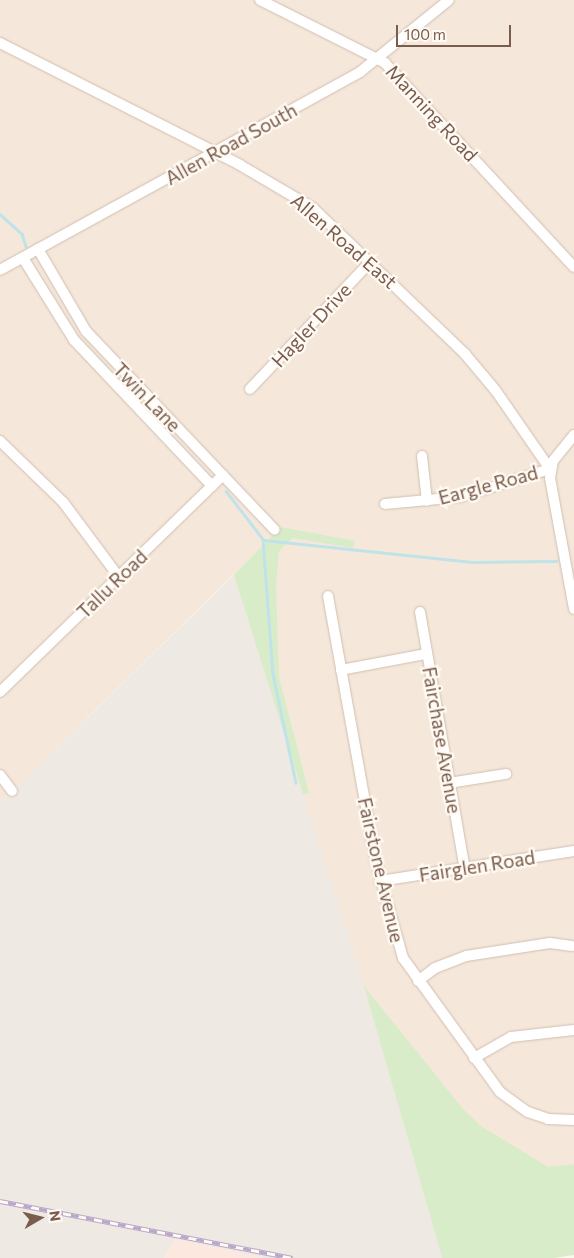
<!DOCTYPE html>
<html>
<head>
<meta charset="utf-8">
<style>
	body { margin:0 }
	#map { position:relative; width:574px; height:1258px; overflow:hidden; background:#fdf6ec; font-family:Commissioner,sans-serif }
	div>[style] { position:absolute }
	.residential>* { inset:0; background:#f5e8da }
	.commercial>* { inset:0; background:#fde8e0 }
	.industrial>* { inset:0; background:#efe9e4 }
	.green>* { inset:0; background:#d8ecc9 }
	.stream>* { height:2.5px; margin:-1.25px; padding:0 1.25px; transform-origin:1.25px; border-radius:1.25px; background:#bfe3e8 }
	.roads { filter:drop-shadow(0 0 1px #d1beb0) drop-shadow(0 0 1px #d1beb0) }
	.minor>* { height:10px; margin:-5px; padding:0 5px; transform-origin:5px; border-radius:5px; background:#fff }
	.rail>* { height:4.5px; margin-top:-2.25px; transform-origin:0; background:repeating-linear-gradient(90deg,#fffaf3 0 8px,#b9a8c9 0 16px); box-sizing:border-box; border-block:1px solid #b9a8c9 }
	span { translate:-50% -50%; white-space:nowrap; text-align:center; line-height:1.15; -webkit-text-stroke:4.5px #fffaf3; paint-order:stroke }
	.street-label { font-size:19px; color:#7a5c4d }
	.north { position:absolute; left:15px; top:1193px; width:50px; height:50px; -webkit-text-stroke:4px #fffaf3; paint-order:stroke; rotate:82deg; font-size:14px; font-weight:700; line-height:20px; text-align:center; color:#7a5c4d }
	.north::after { content:''; display:block; margin:auto; width:18px; height:22px; background:#7a5c4d; clip-path:polygon(50% 0,100% 100%,50% 72%,0 100%) }
	.scale { position:absolute; left:396px; top:25px; width:115px; height:22px; box-sizing:border-box; border:2px solid #7a5c4d; border-top:0; padding-left:6px; font-size:15px; line-height:18px; white-space:nowrap; color:#7a5c4d; -webkit-text-stroke:4px #fffaf3; paint-order:stroke }
</style>
</head>
<body>
<div id="map">
	<div class="residential">
		<i style="clip-path:polygon(0 0,574px 0,574px 1189px,397px 1102px,233px 575px,0 803px)"></i>
	</div>
	<div class="commercial">
		<i style="clip-path:polygon(175px 1239px,264px 1258px,164px 1258px)"></i>
	</div>
	<div class="industrial">
		<i style="clip-path:polygon(234px 575px,364px 986px,442px 1258px,264px 1258px,175px 1239px,164px 1258px,0 1258px,0 803px)"></i>
	</div>
	<div class="green">
		<i style="clip-path:polygon(281px 527px,355px 541px,353px 548px,293px 538px,279px 551px,276px 584px,279px 677px,309px 793px,303px 794px,234px 575px)"></i>
		<i style="clip-path:polygon(364px 986px,463px 1109px,481px 1126px,548px 1167px,574px 1164px,574px 1255px,554px 1258px,442px 1258px)"></i>
	</div>
	<div class="stream">
		<i style="left:0;top:214px;width:30px;rotate:42deg"></i>
		<i style="left:22px;top:234px;width:13px;rotate:72deg"></i>
		<i style="left:226px;top:491px;width:61px;rotate:52.4deg"></i>
		<i style="left:263px;top:539px;width:135px;rotate:85.8deg"></i>
		<i style="left:273px;top:674px;width:111px;rotate:78.1deg"></i>
		<i style="left:264px;top:540px;width:209px;rotate:6deg"></i>
		<i style="left:472px;top:562px;width:84px;rotate:-0.7deg"></i>
	</div>
	<div class="roads">
		<div class="minor">
			<i style="left:260px;top:0;width:140px;rotate:26.7deg"></i>
			<i style="left:385px;top:63px;width:278px;rotate:47.2deg"></i>
			<i style="left:0;top:43px;width:269px;rotate:26.9deg"></i>
			<i style="left:240px;top:165px;width:85px;rotate:30.5deg"></i>
			<i style="left:313px;top:208px;width:211px;rotate:43.8deg"></i>
			<i style="left:465px;top:354px;width:48px;rotate:50deg"></i>
			<i style="left:496px;top:391px;width:95px;rotate:55.3deg"></i>
			<i style="left:38px;top:249px;width:95px;rotate:59.7deg"></i>
			<i style="left:86px;top:331px;width:274px;rotate:46.5deg"></i>
			<i style="left:23px;top:258px;width:97px;rotate:58.1deg"></i>
			<i style="left:74px;top:340px;width:201px;rotate:46.6deg"></i>
			<i style="left:0;top:270px;width:411px;rotate:-28.8deg"></i>
			<i style="left:360px;top:72px;width:114px;rotate:-39deg"></i>
			<i style="left:250px;top:389px;width:176px;rotate:-46.6deg"></i>
			<i style="left:574px;top:435px;width:33px;rotate:129deg"></i>
			<i style="left:553px;top:461px;width:17px;rotate:100deg"></i>
			<i style="left:550px;top:478px;width:133px;rotate:79.6deg"></i>
			<i style="left:0;top:441px;width:88px;rotate:44.1deg"></i>
			<i style="left:63px;top:502px;width:94px;rotate:53.3deg"></i>
			<i style="left:422px;top:456px;width:45px;rotate:83.7deg"></i>
			<i style="left:385px;top:504px;width:75px;rotate:-5.3deg"></i>
			<i style="left:460px;top:497px;width:94px;rotate:-17.3deg"></i>
			<i style="left:328px;top:596px;width:270px;rotate:79.8deg"></i>
			<i style="left:376px;top:862px;width:100px;rotate:74.3deg"></i>
			<i style="left:403px;top:958px;width:165px;rotate:54.1deg"></i>
			<i style="left:500px;top:1092px;width:34px;rotate:36deg"></i>
			<i style="left:528px;top:1112px;width:21px;rotate:19deg"></i>
			<i style="left:548px;top:1119px;width:26px;rotate:2deg"></i>
			<i style="left:420px;top:612px;width:261px;rotate:80.1deg"></i>
			<i style="left:341px;top:670px;width:86px;rotate:-10.7deg"></i>
			<i style="left:0;top:692px;width:311px;rotate:-44.2deg"></i>
			<i style="left:0;top:775px;width:20px;rotate:53deg"></i>
			<i style="left:449px;top:783px;width:58px;rotate:-9deg"></i>
			<i style="left:380px;top:881px;width:196px;rotate:-8.8deg"></i>
			<i style="left:418px;top:981px;width:21px;rotate:-37deg"></i>
			<i style="left:435px;top:968px;width:33px;rotate:-21deg"></i>
			<i style="left:466px;top:956px;width:85px;rotate:-8.8deg"></i>
			<i style="left:550px;top:943px;width:22px;rotate:8deg"></i>
			<i style="left:474px;top:1058px;width:43px;rotate:-29.6deg"></i>
			<i style="left:511px;top:1037px;width:63px;rotate:-6.3deg"></i>
		</div>
	</div>
	<div class="rail">
		<i style="left:0;top:1201px;width:298px;rotate:11deg"></i>
	</div>
	<div class="street-label">
		<span style="left:432px;top:113px;rotate:47deg">Manning Road</span>
		<span style="left:231px;top:144px;rotate:-29deg">Allen Road South</span>
		<span style="left:344px;top:241px;rotate:41deg">Allen Road East</span>
		<span style="left:311px;top:325px;rotate:-47deg">Hagler Drive</span>
		<span style="left:147px;top:397px;rotate:46deg">Twin Lane</span>
		<span style="left:488px;top:485px;rotate:-15deg">Eargle Road</span>
		<span style="left:112px;top:584px;rotate:-44deg">Tallu Road</span>
		<span style="left:442px;top:740px;rotate:80deg">Fairchase Avenue</span>
		<span style="left:477px;top:866px;rotate:-9deg">Fairglen Road</span>
		<span style="left:381px;top:870px;rotate:77deg">Fairstone Avenue</span>
	</div>
	<div class="north">N</div>
	<div class="scale">100 m</div>
</div>
</body>
</html>
